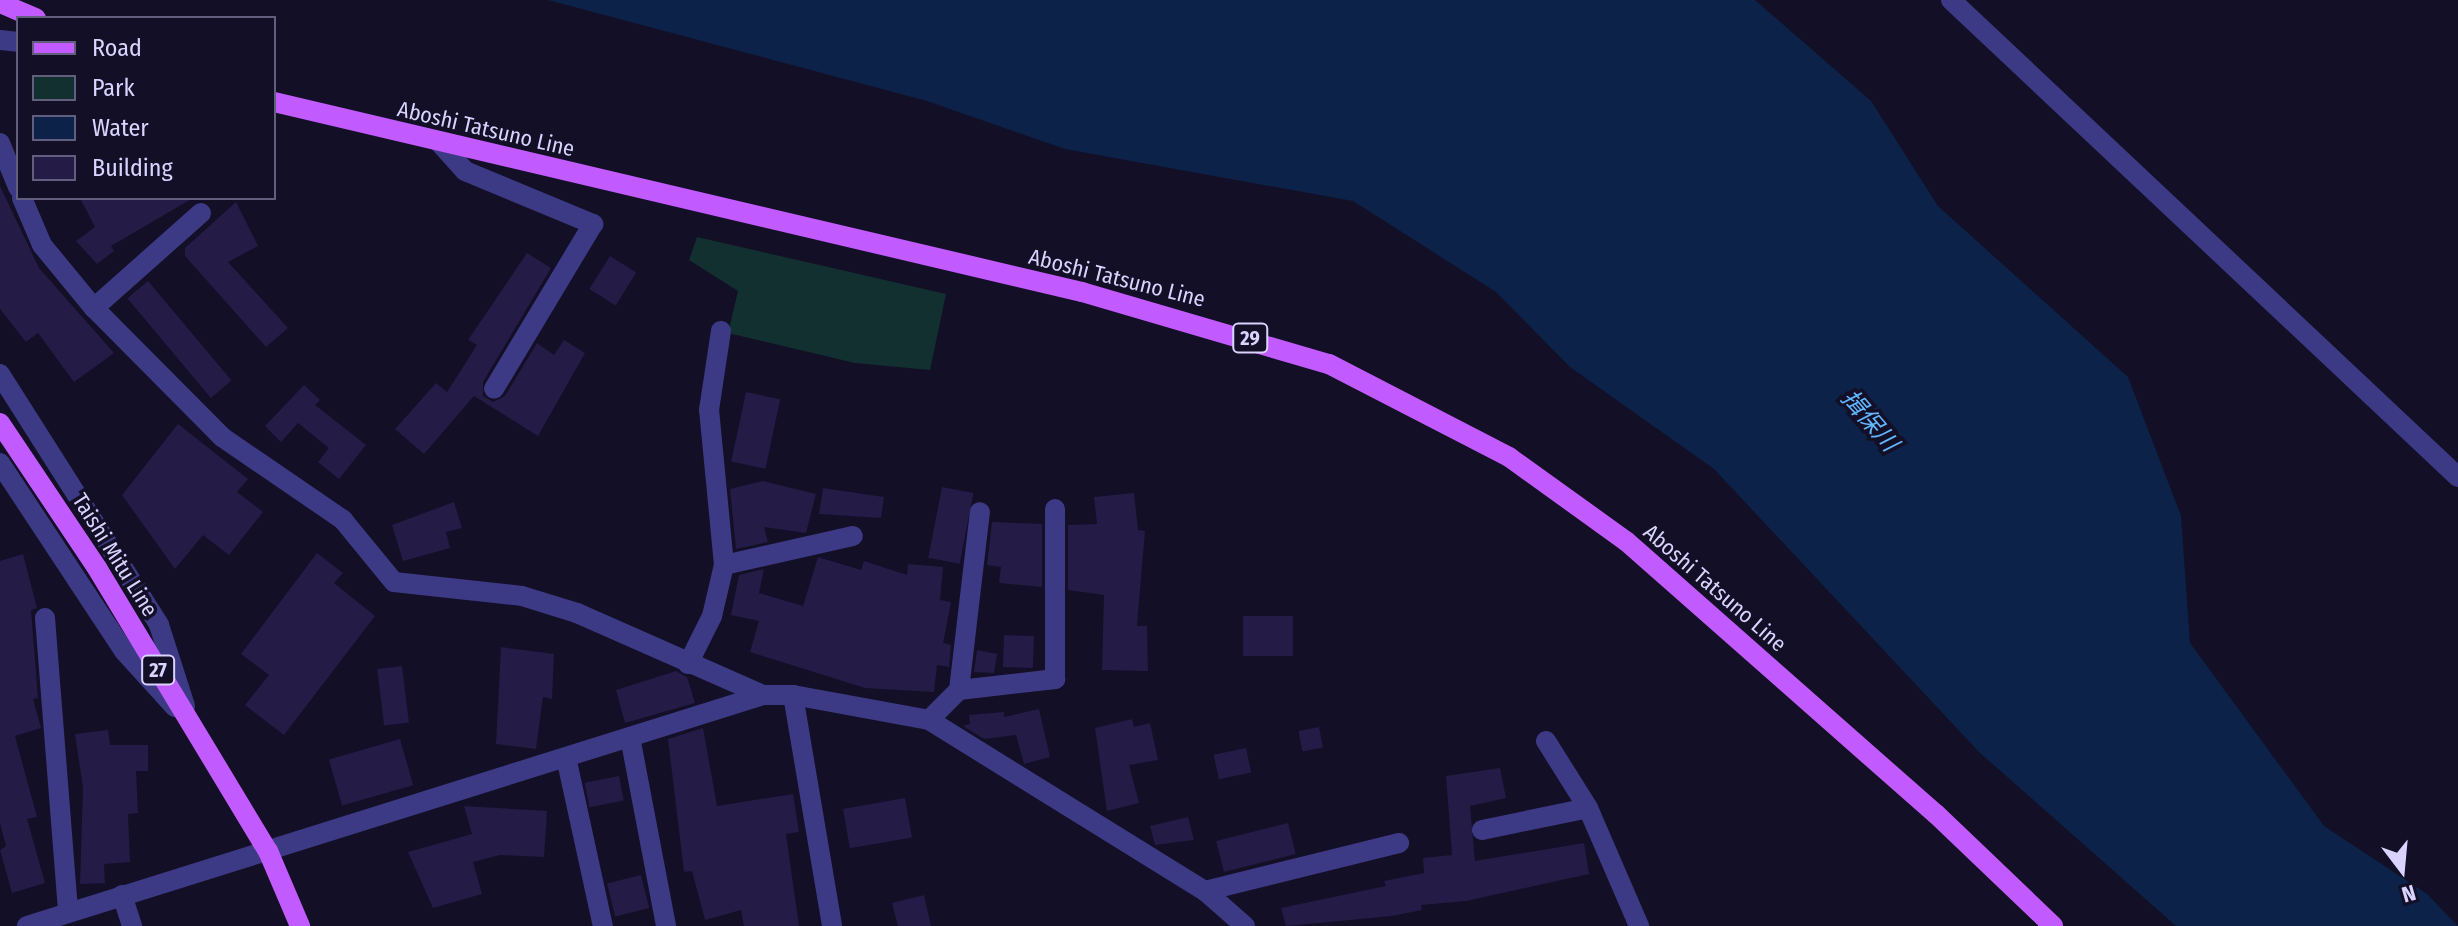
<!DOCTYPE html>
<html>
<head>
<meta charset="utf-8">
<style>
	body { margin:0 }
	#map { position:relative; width:2458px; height:926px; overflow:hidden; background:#130f26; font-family:"Fira Sans Condensed","Noto Sans JP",sans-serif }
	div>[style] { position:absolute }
	.green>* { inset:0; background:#12302f }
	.water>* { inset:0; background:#0c2248 }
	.building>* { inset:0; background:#241b47; transform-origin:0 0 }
	.street>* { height:20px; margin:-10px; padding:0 10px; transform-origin:10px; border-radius:10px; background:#3d3a85 }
	.primary>* { height:20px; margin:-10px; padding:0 10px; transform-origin:10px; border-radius:10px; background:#c25bff }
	span { translate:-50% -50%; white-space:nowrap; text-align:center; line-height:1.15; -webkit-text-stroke:7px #130f26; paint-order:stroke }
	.shield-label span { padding:2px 6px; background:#130f26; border:2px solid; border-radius:6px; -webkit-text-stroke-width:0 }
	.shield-label { font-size:20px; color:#d9d4ff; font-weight:700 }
	.street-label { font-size:22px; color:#d9d4ff }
	.water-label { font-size:24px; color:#62b6ff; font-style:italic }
	.legend { position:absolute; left:16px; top:16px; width:260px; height:184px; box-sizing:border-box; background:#130f26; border:2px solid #625e7d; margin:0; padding:10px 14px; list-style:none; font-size:24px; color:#d9d4ff }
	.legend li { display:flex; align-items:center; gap:16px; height:40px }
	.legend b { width:40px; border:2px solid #625e7d }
	.north { position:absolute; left:2362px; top:830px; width:80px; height:80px; -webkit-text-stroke:6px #130f26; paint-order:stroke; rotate:164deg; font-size:22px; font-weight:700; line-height:32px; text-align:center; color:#d9d4ff }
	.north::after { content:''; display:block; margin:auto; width:28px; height:36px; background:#d9d4ff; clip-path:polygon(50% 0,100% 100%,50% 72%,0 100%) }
</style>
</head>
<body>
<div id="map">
	<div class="green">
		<i style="clip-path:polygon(697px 237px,946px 294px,930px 370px,855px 363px,728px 333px,738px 291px,689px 260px)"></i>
	</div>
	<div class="water">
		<i style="clip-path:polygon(548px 0,1755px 0,1871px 101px,1938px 206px,2128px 377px,2181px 516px,2190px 643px,2324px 826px,2427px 894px,2458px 926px,2176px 926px,1979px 752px,1714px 469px,1570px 367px,1496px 292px,1353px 201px,1065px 149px,927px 101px)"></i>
	</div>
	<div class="building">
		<i style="clip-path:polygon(0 186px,39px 268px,114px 353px,74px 382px,38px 333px,26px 342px,0 309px)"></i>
		<i style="clip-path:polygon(80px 198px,193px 198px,111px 246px,114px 251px,97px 264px,76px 241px,95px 227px)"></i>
		<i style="clip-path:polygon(236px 202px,258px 246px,228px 262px,288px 328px,266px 347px,185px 256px,185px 248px)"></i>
		<i style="clip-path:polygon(527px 253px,551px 268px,483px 382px,483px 396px,493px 402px,505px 396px,537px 343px,554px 355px,564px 340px,585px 353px,538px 436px,474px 396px,424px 454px,395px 429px,436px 383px,447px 392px,477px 345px,468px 340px)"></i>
		<i style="left:610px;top:256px;width:31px;height:39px;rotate:32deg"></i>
		<i style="left:148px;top:281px;width:130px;height:27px;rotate:50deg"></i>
		<i style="clip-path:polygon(304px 385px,320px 400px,315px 405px,366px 445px,339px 479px,318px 462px,329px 448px,298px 423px,281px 442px,265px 426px)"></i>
		<i style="left:746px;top:392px;width:35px;height:71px;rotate:12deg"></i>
		<i style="clip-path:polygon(178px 424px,248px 479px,237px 492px,263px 512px,229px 555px,203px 535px,175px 569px,122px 495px)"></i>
		<i style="clip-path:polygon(763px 481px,816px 494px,806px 533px,764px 527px,768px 542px,736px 549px,730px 489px)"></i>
		<i style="left:942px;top:487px;width:32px;height:72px;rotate:11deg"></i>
		<i style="clip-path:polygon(823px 488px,884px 497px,881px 518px,819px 514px)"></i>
		<i style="clip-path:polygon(1134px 493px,1138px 530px,1145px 531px,1137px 626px,1147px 626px,1148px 671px,1102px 670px,1104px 595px,1068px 590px,1068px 525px,1097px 524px,1094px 497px)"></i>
		<i style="clip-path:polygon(454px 502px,462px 528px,446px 532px,450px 548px,403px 561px,392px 525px)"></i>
		<i style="clip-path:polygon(992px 522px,1042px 524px,1042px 587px,999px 583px,1001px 567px,987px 565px)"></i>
		<i style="clip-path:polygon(317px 553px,343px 573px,334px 583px,375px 616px,284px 735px,245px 705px,269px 675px,241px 654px)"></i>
		<i style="clip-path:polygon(23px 554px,37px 608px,31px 610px,38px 698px,33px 699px,41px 728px,15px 736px,37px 817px,27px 819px,45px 883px,12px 893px,0 850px,6px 846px,0 823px,0 561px)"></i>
		<i style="clip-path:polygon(818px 557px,861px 570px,864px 561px,907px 575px,908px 564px,943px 567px,940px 600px,951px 602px,943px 643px,951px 645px,949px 667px,937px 665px,934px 692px,865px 688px,750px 652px,759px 621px,731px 615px,739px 575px,764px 569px,759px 593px,803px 606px)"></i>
		<i style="left:1243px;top:616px;width:50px;height:40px"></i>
		<i style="left:1004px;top:635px;width:30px;height:32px;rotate:2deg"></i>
		<i style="clip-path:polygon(501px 647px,554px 654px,552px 699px,543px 697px,536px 749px,496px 744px)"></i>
		<i style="clip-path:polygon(977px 650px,997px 654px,994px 673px,974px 672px)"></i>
		<i style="left:402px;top:666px;width:57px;height:25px;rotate:83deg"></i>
		<i style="clip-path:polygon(676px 671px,687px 677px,695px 703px,625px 723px,616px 690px)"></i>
		<i style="clip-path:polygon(1039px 709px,1050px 757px,1024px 764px,1016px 735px,984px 739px,963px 726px,970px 724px,969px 715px,1004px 712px,1004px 717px)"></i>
		<i style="clip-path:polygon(1132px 719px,1134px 727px,1150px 723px,1158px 760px,1129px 765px,1139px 803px,1107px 811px,1095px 728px)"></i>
		<i style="left:1319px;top:727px;width:21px;height:21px;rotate:79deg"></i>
		<i style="clip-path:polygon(703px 728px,717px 806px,793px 794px,799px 832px,786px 834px,799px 926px,744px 926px,741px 910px,705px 920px,692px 871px,684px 872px,668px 739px)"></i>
		<i style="clip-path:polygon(108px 730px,110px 745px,148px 745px,148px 771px,136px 771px,138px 813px,128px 814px,130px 862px,104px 864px,105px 883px,80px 884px,83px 788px,75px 734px)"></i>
		<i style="left:400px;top:739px;width:48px;height:74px;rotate:74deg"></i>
		<i style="left:1246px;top:748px;width:25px;height:33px;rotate:78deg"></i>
		<i style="clip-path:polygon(1500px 768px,1506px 798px,1470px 806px,1475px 861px,1584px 843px,1589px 874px,1466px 901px,1421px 905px,1422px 910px,1392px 916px,1286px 926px,1281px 908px,1386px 886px,1384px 881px,1424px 873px,1423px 858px,1452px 855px,1446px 776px)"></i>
		<i style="left:619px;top:776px;width:25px;height:35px;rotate:79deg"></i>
		<i style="left:905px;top:798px;width:40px;height:63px;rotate:80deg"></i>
		<i style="clip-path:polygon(464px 806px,547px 811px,544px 857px,500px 855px,473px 862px,482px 894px,433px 908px,408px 852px,472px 834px)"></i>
		<i style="clip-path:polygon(1188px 817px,1194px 840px,1155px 845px,1150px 826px)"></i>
		<i style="left:1288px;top:823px;width:32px;height:74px;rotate:76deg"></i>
		<i style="left:641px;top:875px;width:34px;height:35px;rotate:76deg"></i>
		<i style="clip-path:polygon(924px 895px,931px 926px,898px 926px,892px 903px)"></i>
	</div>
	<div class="street">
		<i style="left:1951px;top:0;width:696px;rotate:43.25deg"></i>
		<i style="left:0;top:40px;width:18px;rotate:6deg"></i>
		<i style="left:439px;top:142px;width:39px;rotate:48deg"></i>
		<i style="left:465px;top:171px;width:139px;rotate:22.5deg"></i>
		<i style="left:593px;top:224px;width:192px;rotate:121deg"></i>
		<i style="left:0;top:143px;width:48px;rotate:67.8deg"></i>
		<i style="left:22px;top:198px;width:51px;rotate:66.9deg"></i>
		<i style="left:42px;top:245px;width:82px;rotate:50.5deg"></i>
		<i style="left:94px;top:308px;width:182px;rotate:45.2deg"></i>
		<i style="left:222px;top:437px;width:147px;rotate:34.4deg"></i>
		<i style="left:343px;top:520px;width:80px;rotate:50.6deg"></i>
		<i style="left:394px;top:582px;width:129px;rotate:6.2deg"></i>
		<i style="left:522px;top:596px;width:58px;rotate:17.2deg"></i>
		<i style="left:577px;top:613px;width:203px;rotate:23.8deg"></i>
		<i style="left:94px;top:308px;width:143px;rotate:-41.6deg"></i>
		<i style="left:0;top:374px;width:297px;rotate:57.6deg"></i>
		<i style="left:159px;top:625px;width:85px;rotate:72.2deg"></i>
		<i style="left:0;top:463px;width:225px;rotate:56.6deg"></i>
		<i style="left:124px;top:651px;width:76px;rotate:47.7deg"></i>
		<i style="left:724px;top:565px;width:132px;rotate:-12.7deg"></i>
		<i style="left:45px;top:618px;width:295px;rotate:85.5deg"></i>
		<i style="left:688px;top:664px;width:54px;rotate:-63.4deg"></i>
		<i style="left:712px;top:616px;width:52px;rotate:-76.8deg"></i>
		<i style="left:724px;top:565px;width:156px;rotate:-95.5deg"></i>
		<i style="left:709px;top:410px;width:80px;rotate:-81.4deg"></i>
		<i style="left:959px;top:690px;width:97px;rotate:-6.5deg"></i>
		<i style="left:1055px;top:679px;width:170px;rotate:-90deg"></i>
		<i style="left:793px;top:695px;width:234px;rotate:80.4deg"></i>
		<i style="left:929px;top:720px;width:42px;rotate:-45deg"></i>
		<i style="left:959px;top:690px;width:179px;rotate:-83.3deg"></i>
		<i style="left:630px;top:737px;width:192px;rotate:79.2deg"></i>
		<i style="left:1546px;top:741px;width:79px;rotate:57.9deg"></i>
		<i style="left:1588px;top:808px;width:129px;rotate:66.6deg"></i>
		<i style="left:566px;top:757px;width:173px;rotate:77.7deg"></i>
		<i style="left:1482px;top:830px;width:108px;rotate:-11.7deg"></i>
		<i style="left:1205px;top:891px;width:200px;rotate:-13.9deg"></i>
		<i style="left:122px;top:895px;width:33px;rotate:72deg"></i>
		<i style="left:27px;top:926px;width:771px;rotate:-17.42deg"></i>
		<i style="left:763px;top:695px;width:30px"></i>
		<i style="left:793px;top:695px;width:138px;rotate:10.4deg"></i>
		<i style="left:929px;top:720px;width:325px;rotate:31.8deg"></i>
		<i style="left:1205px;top:891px;width:53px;rotate:41.2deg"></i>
	</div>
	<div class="primary">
		<i style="left:0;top:3px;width:39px;rotate:23deg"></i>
		<i style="left:274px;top:102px;width:830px;rotate:13.23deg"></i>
		<i style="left:1082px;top:292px;width:257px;rotate:16.3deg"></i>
		<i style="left:1329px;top:364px;width:203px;rotate:27.3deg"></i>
		<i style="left:1509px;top:457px;width:144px;rotate:35.7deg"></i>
		<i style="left:1626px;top:541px;width:413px;rotate:41.4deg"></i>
		<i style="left:1936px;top:814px;width:162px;rotate:43.7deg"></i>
		<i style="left:0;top:423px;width:174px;rotate:56.2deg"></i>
		<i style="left:97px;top:568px;width:331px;rotate:58.9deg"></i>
		<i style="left:268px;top:851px;width:82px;rotate:66.9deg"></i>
	</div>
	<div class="shield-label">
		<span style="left:1250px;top:338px">29</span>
		<span style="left:158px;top:670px">27</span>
	</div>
	<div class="street-label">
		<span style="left:486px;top:129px;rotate:13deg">Aboshi Tatsuno Line</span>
		<span style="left:1117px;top:278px;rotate:14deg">Aboshi Tatsuno Line</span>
		<span style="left:115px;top:555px;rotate:58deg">Taishi Mitu Line</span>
		<span style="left:1715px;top:588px;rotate:41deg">Aboshi Tatsuno Line</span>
	</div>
	<div class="water-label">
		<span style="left:1869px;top:421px;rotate:49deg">揖保川</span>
	</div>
	<ul class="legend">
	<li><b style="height:10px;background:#c25bff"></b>Road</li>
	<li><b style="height:22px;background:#12302f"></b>Park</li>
	<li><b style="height:22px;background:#0c2248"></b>Water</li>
	<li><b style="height:22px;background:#241b47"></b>Building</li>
	</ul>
	<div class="north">N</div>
</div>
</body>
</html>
